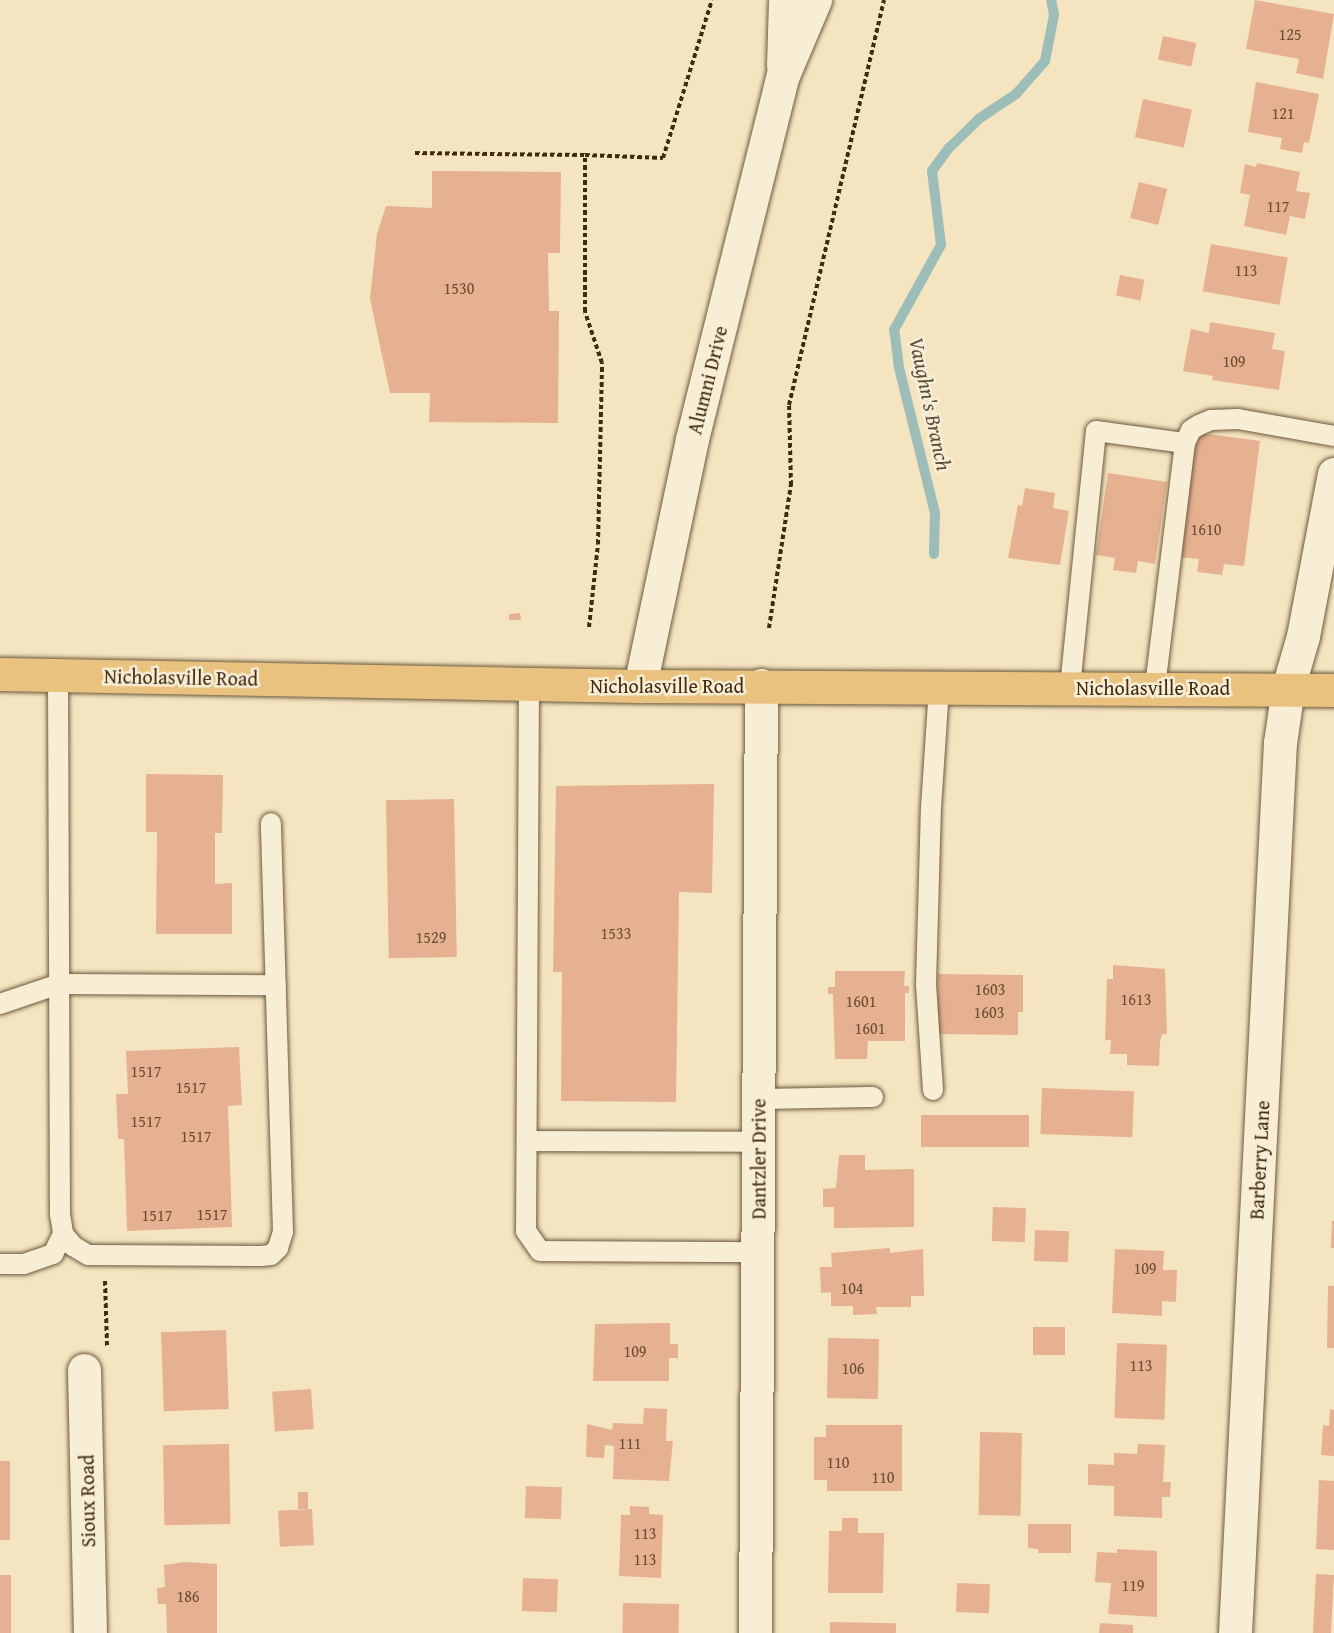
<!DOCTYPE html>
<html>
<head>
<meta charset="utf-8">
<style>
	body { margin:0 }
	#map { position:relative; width:1334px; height:1633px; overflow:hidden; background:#f4e5c0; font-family:"Gentium Book Plus",serif }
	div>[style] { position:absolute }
	.stream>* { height:10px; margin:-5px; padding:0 5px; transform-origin:5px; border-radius:5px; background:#9dbeb8 }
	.building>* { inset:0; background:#e5b190; transform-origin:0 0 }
	.path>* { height:4px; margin-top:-2px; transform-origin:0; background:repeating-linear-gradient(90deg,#412a12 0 4.5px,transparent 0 7.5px) }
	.roads { filter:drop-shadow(0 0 2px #6e593e) drop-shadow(0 0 2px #6e593e) }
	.lane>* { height:20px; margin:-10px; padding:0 10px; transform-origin:10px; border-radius:10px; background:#f8eed6 }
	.street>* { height:33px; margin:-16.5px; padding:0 16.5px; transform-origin:16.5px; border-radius:16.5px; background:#f8eed6 }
	.secondary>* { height:33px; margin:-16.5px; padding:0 16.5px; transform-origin:16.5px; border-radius:16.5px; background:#f8eed6 }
	.primary>* { height:33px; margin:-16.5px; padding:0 16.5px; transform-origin:16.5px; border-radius:16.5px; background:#eac280 }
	span { translate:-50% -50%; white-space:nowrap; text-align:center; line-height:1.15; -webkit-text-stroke:5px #f8eed6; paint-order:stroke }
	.number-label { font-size:16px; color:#6a4c32 }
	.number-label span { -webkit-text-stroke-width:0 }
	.street-label { font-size:20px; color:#412a12 }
	.water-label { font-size:21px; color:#584f3c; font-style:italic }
</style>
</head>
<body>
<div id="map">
	<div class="stream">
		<i style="left:934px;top:554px;width:41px;rotate:-88.6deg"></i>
		<i style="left:935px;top:513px;width:149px;rotate:-103.9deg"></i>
		<i style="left:899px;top:368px;width:38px;rotate:-97deg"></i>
		<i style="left:894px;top:330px;width:97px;rotate:-61.1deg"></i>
		<i style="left:941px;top:245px;width:75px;rotate:-96.9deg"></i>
		<i style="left:932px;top:171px;width:29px;rotate:-54deg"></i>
		<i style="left:949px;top:148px;width:43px;rotate:-44.1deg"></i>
		<i style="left:980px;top:118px;width:43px;rotate:-33.7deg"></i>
		<i style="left:1016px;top:94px;width:44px;rotate:-48.7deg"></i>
		<i style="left:1045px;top:61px;width:47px;rotate:-78.9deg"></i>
		<i style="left:1054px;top:15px;width:15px;rotate:-101deg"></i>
	</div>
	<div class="building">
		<i style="clip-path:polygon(1255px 0,1334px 14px,1323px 79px,1296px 73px,1299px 59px,1246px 49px)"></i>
		<i style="left:1163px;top:36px;width:34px;height:24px;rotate:12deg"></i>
		<i style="clip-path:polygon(1256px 82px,1319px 94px,1309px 143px,1304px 142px,1302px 153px,1280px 149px,1282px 138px,1248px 132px)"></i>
		<i style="left:1143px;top:99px;width:50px;height:39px;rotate:12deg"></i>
		<i style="clip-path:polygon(1257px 163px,1300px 172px,1296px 191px,1310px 193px,1305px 219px,1290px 216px,1286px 235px,1244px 226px,1250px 195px,1240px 193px,1245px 164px,1256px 167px)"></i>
		<i style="clip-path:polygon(432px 171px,561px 172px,560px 253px,548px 253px,549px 311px,559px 311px,558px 423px,429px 422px,430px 393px,390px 393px,370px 299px,377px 234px,386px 206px,432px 208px)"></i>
		<i style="left:1139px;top:182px;width:29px;height:37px;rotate:14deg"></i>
		<i style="left:1211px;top:244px;width:78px;height:48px;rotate:10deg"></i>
		<i style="left:1120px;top:275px;width:25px;height:21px;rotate:11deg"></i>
		<i style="clip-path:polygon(1210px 322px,1275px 333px,1272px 349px,1285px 351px,1279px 390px,1212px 380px,1213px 376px,1183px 371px,1191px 329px,1209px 333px)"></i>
		<i style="clip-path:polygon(1194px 432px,1260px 441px,1244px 566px,1224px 564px,1222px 575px,1197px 572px,1199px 559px,1179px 557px)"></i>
		<i style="clip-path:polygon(1108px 473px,1167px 482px,1155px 564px,1138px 561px,1136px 573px,1113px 570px,1115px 558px,1096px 555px)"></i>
		<i style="clip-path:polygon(1025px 488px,1055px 493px,1053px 508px,1069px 511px,1060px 565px,1008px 558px,1018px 505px,1022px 506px)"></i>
		<i style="clip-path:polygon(520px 613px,521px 620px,509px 620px,509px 614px)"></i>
		<i style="clip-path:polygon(146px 774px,223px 775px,222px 833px,215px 833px,215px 884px,232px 883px,232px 934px,156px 934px,157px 832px,146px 832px)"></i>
		<i style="clip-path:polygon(714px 784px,712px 893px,679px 892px,676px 1102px,561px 1101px,562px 972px,553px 972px,556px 786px)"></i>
		<i style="left:454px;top:799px;width:158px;height:68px;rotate:89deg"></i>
		<i style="clip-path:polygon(1113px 965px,1165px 969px,1167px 1034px,1162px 1034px,1160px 1042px,1159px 1066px,1127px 1065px,1127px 1054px,1110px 1054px,1111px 1040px,1105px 1040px,1107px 979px,1113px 979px)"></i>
		<i style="clip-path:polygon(835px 971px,905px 971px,904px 986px,909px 986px,909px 993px,905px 993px,905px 1041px,868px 1041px,867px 1059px,835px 1059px,833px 994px,828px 994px,828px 987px,835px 987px)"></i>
		<i style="clip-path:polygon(938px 974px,1023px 975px,1023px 1012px,1018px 1012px,1018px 1035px,937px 1034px)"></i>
		<i style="clip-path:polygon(239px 1047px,242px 1105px,228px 1106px,232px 1227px,127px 1231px,124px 1139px,118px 1139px,116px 1094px,128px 1094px,126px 1051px)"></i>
		<i style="left:1042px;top:1088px;width:92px;height:46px;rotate:2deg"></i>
		<i style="left:921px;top:1115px;width:108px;height:32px"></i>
		<i style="clip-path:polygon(839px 1155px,865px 1155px,865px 1170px,914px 1169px,914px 1227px,834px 1228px,834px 1207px,823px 1207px,823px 1189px,836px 1188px)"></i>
		<i style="left:993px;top:1207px;width:33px;height:34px;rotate:2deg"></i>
		<i style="clip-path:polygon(1332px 1221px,1334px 1221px,1334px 1248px,1331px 1248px)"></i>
		<i style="left:1035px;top:1230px;width:34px;height:31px;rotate:2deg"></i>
		<i style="clip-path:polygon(890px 1248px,890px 1253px,923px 1249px,924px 1296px,911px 1296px,911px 1307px,876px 1307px,877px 1314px,853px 1315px,853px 1306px,831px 1306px,831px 1292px,821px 1293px,820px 1267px,832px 1267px,831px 1253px)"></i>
		<i style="clip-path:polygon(1115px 1249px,1164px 1251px,1163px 1270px,1177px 1270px,1176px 1302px,1162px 1301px,1162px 1316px,1112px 1313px)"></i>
		<i style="clip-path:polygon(1328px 1286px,1334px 1286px,1334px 1348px,1327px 1348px)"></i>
		<i style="clip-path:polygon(670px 1323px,670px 1344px,678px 1344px,678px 1358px,669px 1358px,669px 1381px,593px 1381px,595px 1324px)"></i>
		<i style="left:1033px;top:1327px;width:32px;height:28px"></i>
		<i style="left:226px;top:1330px;width:79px;height:65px;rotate:88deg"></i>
		<i style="left:828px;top:1338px;width:51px;height:60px;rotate:1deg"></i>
		<i style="left:1117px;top:1343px;width:50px;height:75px;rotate:2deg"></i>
		<i style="left:311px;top:1389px;width:40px;height:39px;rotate:86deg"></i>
		<i style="clip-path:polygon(644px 1408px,667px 1409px,666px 1441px,673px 1441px,669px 1481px,613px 1479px,614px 1446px,605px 1445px,604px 1458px,586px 1457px,587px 1424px,612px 1430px,613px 1423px,643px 1424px)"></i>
		<i style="clip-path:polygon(1330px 1409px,1334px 1410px,1334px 1456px,1321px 1455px,1323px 1425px,1329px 1426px)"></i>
		<i style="clip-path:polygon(826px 1425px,902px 1425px,902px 1491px,827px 1491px,827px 1480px,814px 1480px,814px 1437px,826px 1437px)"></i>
		<i style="left:980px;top:1432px;width:42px;height:83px;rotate:1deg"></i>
		<i style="left:229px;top:1444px;width:80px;height:66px;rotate:89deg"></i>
		<i style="clip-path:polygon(1138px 1444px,1165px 1445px,1163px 1482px,1171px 1482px,1170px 1497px,1162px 1497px,1162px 1518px,1114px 1516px,1114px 1486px,1088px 1485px,1088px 1464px,1114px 1465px,1114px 1453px,1137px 1454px)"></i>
		<i style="left:0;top:1461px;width:10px;height:79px"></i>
		<i style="clip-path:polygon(1319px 1480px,1334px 1481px,1334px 1550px,1316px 1549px)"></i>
		<i style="left:526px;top:1486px;width:36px;height:32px;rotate:2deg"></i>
		<i style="left:298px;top:1492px;width:10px;height:17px"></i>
		<i style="clip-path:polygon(630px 1506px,649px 1507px,649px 1514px,663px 1515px,661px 1578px,619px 1576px,621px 1515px,630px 1515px)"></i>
		<i style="left:312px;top:1509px;width:36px;height:34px;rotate:87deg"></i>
		<i style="clip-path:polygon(842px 1518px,858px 1518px,858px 1533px,884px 1533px,883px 1593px,828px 1593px,829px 1531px,842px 1531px)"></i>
		<i style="clip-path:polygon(1028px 1524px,1071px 1524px,1071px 1553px,1038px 1553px,1038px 1549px,1028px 1548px)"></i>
		<i style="clip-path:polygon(1117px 1549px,1157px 1551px,1157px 1617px,1108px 1614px,1111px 1583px,1095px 1582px,1097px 1552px,1117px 1553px)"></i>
		<i style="clip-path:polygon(185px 1562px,217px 1564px,217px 1633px,167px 1633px,166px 1604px,158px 1604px,157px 1588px,165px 1587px,164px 1565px)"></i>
		<i style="left:1316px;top:1574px;width:18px;height:59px;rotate:3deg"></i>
		<i style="left:0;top:1575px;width:11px;height:58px"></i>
		<i style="left:523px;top:1578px;width:35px;height:33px;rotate:2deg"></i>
		<i style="left:957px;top:1583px;width:33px;height:29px;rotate:2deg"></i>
		<i style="left:623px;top:1603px;width:56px;height:30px;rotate:1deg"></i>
		<i style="left:830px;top:1622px;width:66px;height:11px;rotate:1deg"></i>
		<i style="clip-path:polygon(1100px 1623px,1133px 1625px,1133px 1633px,1099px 1633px)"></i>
	</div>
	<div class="path">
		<i style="left:415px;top:153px;width:170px;rotate:0.7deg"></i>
		<i style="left:589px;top:627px;width:83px;rotate:-83.8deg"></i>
		<i style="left:598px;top:544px;width:181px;rotate:-88.7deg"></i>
		<i style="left:602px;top:363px;width:54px;rotate:-108.4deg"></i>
		<i style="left:585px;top:312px;width:157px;rotate:-90deg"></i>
		<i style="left:585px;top:155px;width:78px;rotate:2.2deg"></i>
		<i style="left:663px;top:158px;width:165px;rotate:-72.8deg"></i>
		<i style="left:769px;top:628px;width:145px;rotate:-81.3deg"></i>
		<i style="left:791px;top:485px;width:80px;rotate:-91.4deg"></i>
		<i style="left:789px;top:405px;width:416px;rotate:-76.8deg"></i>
		<i style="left:105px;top:1281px;width:65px;rotate:88.2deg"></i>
	</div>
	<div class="roads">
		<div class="lane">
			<i style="left:58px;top:675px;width:539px;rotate:89.79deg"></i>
			<i style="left:60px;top:1214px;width:20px;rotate:81deg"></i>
			<i style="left:63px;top:1234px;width:16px;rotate:50deg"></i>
			<i style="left:73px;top:1246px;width:17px;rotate:31deg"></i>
			<i style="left:88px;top:1255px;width:173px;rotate:0.3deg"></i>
			<i style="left:261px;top:1256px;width:10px;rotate:-6deg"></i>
			<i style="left:271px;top:1255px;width:10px;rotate:-45deg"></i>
			<i style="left:278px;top:1248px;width:17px;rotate:-73deg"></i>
			<i style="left:283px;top:1232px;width:409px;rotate:-91.7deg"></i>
			<i style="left:529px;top:683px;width:548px;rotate:90.31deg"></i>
			<i style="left:526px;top:1231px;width:24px;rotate:55deg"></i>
			<i style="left:540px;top:1251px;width:217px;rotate:0.3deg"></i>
			<i style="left:1070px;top:687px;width:257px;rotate:-84.2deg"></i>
			<i style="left:1096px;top:431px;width:90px;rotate:7.7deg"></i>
			<i style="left:1185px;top:443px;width:14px;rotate:-65deg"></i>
			<i style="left:1191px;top:430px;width:9px;rotate:-32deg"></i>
			<i style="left:1199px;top:425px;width:13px;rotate:-23deg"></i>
			<i style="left:1211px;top:420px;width:27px;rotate:-2deg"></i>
			<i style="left:1238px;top:419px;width:97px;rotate:10deg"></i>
			<i style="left:1155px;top:687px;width:246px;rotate:-83deg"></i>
			<i style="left:0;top:1004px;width:62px;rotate:-18.7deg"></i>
			<i style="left:59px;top:984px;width:217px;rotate:0.3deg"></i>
			<i style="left:933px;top:1090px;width:106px;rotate:-93.8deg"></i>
			<i style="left:926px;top:984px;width:176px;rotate:-88.4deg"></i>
			<i style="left:931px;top:808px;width:122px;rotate:-86.2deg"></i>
			<i style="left:759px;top:1099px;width:114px;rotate:-1deg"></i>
			<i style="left:527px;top:1141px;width:231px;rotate:0.2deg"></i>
			<i style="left:0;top:1264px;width:24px"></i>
			<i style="left:24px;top:1264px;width:31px;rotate:-19deg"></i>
			<i style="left:53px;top:1254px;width:22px;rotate:-63deg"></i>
		</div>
		<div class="street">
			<i style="left:84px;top:1370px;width:263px;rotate:88.7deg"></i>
			<i style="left:755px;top:1633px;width:948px;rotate:-89.64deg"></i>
			<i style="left:1235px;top:1633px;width:891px;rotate:-87.11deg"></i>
			<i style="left:1280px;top:743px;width:56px;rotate:-81.7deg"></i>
			<i style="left:1288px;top:688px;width:54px;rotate:-73.9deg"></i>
			<i style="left:1303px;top:636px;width:165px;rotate:-79.2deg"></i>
		</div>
		<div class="secondary">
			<i style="left:783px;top:65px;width:65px;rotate:-88.2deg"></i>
			<i style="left:640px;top:686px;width:252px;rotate:-78.1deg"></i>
			<i style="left:692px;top:439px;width:375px;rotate:-76deg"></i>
			<i style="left:783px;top:75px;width:82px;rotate:-66.9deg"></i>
		</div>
		<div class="primary">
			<i style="left:0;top:674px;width:640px;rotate:1.07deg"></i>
			<i style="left:640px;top:686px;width:694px;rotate:0.33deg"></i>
		</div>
	</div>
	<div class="number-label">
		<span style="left:1290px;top:34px">125</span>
		<span style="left:1283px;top:113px">121</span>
		<span style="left:1278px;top:206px">117</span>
		<span style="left:1246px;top:270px">113</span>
		<span style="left:459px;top:288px">1530</span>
		<span style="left:1234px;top:361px">109</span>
		<span style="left:1206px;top:529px">1610</span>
		<span style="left:616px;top:933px">1533</span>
		<span style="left:431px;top:937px">1529</span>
		<span style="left:990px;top:989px">1603</span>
		<span style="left:1136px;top:999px">1613</span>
		<span style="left:861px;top:1001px">1601</span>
		<span style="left:989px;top:1012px">1603</span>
		<span style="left:870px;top:1028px">1601</span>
		<span style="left:146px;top:1071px">1517</span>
		<span style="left:191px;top:1087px">1517</span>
		<span style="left:146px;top:1121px">1517</span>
		<span style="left:196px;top:1136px">1517</span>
		<span style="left:212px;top:1214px">1517</span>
		<span style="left:157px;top:1215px">1517</span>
		<span style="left:1145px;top:1268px">109</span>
		<span style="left:852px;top:1288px">104</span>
		<span style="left:635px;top:1351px">109</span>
		<span style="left:1141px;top:1365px">113</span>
		<span style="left:853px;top:1368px">106</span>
		<span style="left:630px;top:1443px">111</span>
		<span style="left:838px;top:1462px">110</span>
		<span style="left:883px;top:1477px">110</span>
		<span style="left:645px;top:1533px">113</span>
		<span style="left:645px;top:1559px">113</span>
		<span style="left:1133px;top:1585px">119</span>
		<span style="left:188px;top:1596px">186</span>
	</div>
	<div class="street-label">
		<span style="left:707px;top:380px;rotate:-76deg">Alumni Drive</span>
		<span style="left:181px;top:677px;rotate:1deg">Nicholasville Road</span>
		<span style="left:667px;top:685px">Nicholasville Road</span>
		<span style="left:1153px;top:687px">Nicholasville Road</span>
		<span style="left:758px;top:1159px;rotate:-90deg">Dantzler Drive</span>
		<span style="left:1259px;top:1160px;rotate:-87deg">Barberry Lane</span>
		<span style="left:87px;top:1501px;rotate:-91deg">Sioux Road</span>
	</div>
	<div class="water-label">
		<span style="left:930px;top:404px;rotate:78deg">Vaughn's Branch</span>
	</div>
</div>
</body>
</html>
